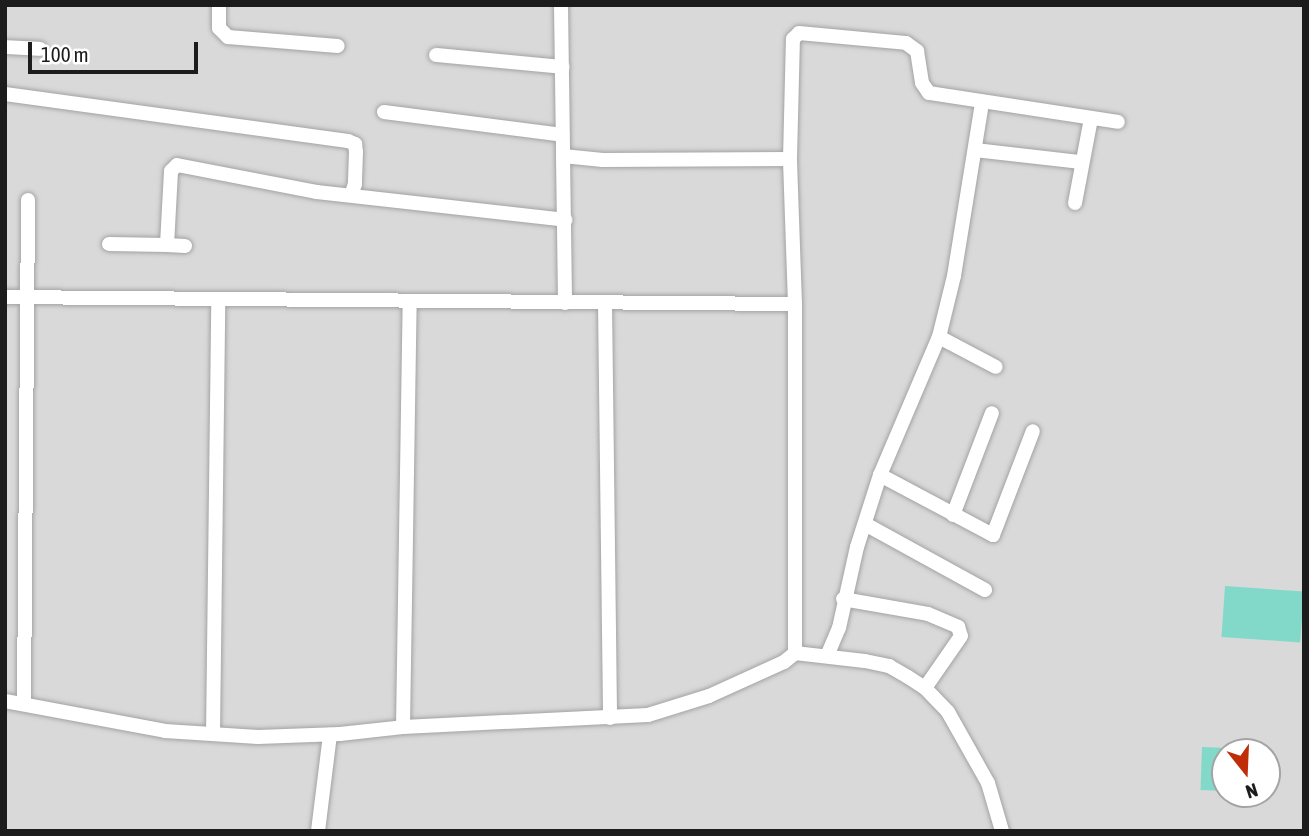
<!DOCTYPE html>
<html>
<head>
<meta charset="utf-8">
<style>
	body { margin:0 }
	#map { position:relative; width:1309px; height:836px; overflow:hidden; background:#edebe1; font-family:"Asap Condensed",sans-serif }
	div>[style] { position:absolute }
	.residential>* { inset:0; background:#dad9d9 }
	.pitch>* { inset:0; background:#82d9c9; transform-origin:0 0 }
	.roads { filter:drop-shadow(0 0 2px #a3a3a3) drop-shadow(0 0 2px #a3a3a3) }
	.minor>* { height:14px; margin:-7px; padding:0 7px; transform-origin:7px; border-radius:7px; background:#fff }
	span { translate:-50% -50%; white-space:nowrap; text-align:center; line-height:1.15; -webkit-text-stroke:5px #fff; paint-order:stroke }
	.frame { position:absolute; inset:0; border:7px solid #1c1c1c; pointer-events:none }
	.north { position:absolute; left:1211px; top:738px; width:70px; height:70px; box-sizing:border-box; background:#fff; border:2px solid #a4a4a4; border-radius:50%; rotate:162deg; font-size:19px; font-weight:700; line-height:28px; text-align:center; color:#1c1c1c }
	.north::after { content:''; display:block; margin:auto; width:24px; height:32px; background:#bf2d09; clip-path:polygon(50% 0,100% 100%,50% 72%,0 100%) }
	.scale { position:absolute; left:28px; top:42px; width:170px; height:32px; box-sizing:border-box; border:4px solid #1c1c1c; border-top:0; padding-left:9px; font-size:21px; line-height:24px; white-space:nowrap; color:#1c1c1c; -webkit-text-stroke:5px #fff; paint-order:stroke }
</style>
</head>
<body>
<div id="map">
	<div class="residential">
		<i style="clip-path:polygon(evenodd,5px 5px,1304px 5px,1304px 831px,5px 831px,5px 5px,1225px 752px,1267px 752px,1267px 794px,1225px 794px,1225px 752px)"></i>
	</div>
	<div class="pitch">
		<i style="left:1225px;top:586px;width:79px;height:51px;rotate:4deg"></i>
		<i style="left:1202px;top:747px;width:26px;height:43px;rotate:2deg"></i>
	</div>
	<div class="roads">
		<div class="minor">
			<i style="left:219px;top:5px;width:23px;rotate:90deg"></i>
			<i style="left:219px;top:28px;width:13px;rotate:45deg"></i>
			<i style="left:228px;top:37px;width:110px;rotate:4.7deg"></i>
			<i style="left:561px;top:5px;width:151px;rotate:89.2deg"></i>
			<i style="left:563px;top:156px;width:40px;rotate:5.7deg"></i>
			<i style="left:603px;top:160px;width:187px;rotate:-0.3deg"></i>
			<i style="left:5px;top:47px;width:35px;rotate:3deg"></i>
			<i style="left:436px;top:55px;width:127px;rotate:5.4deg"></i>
			<i style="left:5px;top:94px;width:346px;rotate:7.8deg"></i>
			<i style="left:348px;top:141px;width:8px;rotate:23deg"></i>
			<i style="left:355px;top:144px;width:8px;rotate:83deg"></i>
			<i style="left:356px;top:152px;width:32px;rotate:92deg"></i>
			<i style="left:355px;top:184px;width:12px;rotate:110deg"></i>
			<i style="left:384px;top:112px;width:180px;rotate:7.3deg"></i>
			<i style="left:975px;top:150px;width:107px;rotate:6.5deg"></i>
			<i style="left:563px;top:156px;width:147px;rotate:89.2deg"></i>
			<i style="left:1075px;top:203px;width:86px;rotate:-79.3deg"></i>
			<i style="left:109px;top:244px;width:58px;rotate:1deg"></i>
			<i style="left:185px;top:246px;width:18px;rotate:-177deg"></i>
			<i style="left:167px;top:245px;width:74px;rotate:-86.9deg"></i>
			<i style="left:171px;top:171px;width:8px;rotate:-45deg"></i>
			<i style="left:177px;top:165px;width:143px;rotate:10.9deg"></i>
			<i style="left:317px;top:192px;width:250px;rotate:6.4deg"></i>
			<i style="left:5px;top:297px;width:790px;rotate:0.51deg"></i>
			<i style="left:605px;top:303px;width:415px;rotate:89.3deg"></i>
			<i style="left:939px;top:337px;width:64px;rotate:27.8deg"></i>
			<i style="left:880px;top:475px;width:128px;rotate:28deg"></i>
			<i style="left:993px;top:535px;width:111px;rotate:-69deg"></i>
			<i style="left:953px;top:515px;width:109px;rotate:-69.1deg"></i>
			<i style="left:865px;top:524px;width:137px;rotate:28.8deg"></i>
			<i style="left:843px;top:599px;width:86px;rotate:10deg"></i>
			<i style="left:928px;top:614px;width:33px;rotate:23deg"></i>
			<i style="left:958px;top:627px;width:9px;rotate:72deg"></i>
			<i style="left:961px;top:636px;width:63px;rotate:124.7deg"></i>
			<i style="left:795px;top:653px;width:349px;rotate:-90deg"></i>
			<i style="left:795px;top:304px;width:145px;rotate:-92deg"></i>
			<i style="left:790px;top:159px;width:120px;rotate:-88.6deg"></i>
			<i style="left:793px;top:39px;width:8px;rotate:-45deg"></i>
			<i style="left:799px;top:33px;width:107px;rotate:5.3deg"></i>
			<i style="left:906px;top:43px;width:14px;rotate:36deg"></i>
			<i style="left:917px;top:51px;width:32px;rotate:81deg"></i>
			<i style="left:922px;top:83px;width:12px;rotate:55deg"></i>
			<i style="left:929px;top:93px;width:191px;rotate:8.7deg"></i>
			<i style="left:827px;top:656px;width:30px;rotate:-67deg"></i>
			<i style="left:839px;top:628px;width:83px;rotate:-77.5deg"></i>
			<i style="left:857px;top:547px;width:76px;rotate:-72.3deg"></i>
			<i style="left:880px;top:475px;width:150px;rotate:-66.9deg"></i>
			<i style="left:939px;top:337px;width:63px;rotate:-76.2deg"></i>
			<i style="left:954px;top:276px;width:174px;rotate:-80.8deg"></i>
			<i style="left:5px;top:701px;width:163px;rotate:10.6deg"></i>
			<i style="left:165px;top:731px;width:93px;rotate:3.7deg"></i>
			<i style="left:258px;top:737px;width:82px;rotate:-2.1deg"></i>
			<i style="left:340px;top:734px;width:63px;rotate:-6.3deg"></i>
			<i style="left:403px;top:727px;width:245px;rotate:-2.8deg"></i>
			<i style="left:648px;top:715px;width:64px;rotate:-17.3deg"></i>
			<i style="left:709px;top:696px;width:82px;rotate:-24.4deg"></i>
			<i style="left:784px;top:662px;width:14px;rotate:-39deg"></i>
			<i style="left:795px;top:653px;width:70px;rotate:6.5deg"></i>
			<i style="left:865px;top:661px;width:25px;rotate:12deg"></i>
			<i style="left:889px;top:666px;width:22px;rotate:30deg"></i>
			<i style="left:908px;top:677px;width:20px;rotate:33deg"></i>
			<i style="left:925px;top:688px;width:33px;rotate:46deg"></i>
			<i style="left:948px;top:712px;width:81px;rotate:60.6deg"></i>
			<i style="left:988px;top:783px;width:50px;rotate:73.7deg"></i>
			<i style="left:24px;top:702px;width:502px;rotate:-89.54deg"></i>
			<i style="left:403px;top:727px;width:426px;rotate:-89.1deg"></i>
			<i style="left:213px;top:734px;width:435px;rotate:-89.3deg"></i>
			<i style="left:318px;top:831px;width:97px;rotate:-82.9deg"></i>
		</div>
	</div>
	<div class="frame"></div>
	<div class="north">N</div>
	<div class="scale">100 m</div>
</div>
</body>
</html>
